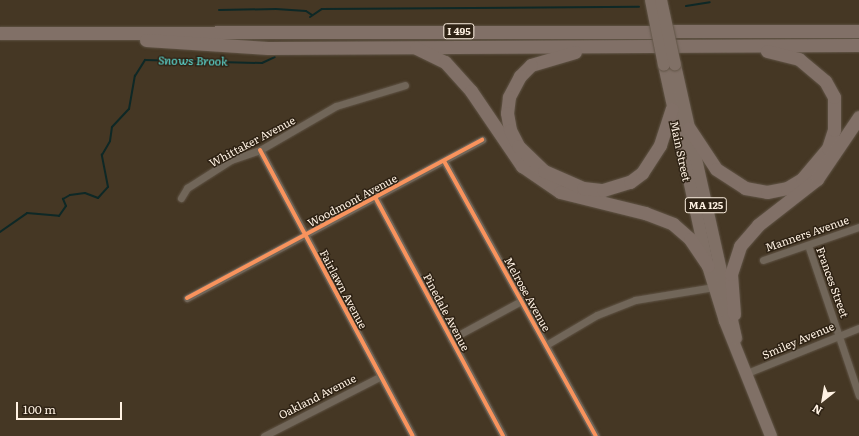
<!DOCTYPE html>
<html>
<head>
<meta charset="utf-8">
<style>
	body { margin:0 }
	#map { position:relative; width:859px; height:436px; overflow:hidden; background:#453724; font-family:Literata,serif }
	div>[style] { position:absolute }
	.stream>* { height:2px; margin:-1px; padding:0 1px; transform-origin:1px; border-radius:1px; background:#0e2826 }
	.roads { filter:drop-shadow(0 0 1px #605446) drop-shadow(0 0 1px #605446) }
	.minor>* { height:7px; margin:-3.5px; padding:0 3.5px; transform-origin:3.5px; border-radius:3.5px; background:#716659 }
	.trunk>* { height:12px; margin:-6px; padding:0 6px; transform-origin:6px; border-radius:6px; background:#807066 }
	.motorway>* { height:13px; margin:-6.5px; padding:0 6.5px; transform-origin:6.5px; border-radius:6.5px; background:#817067 }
	.bridges { filter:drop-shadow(0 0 1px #605446) drop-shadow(0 0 1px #605446) }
	.trunk-bridge>* { height:12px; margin:-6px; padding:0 6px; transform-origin:6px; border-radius:6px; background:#807066 }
	.cycleway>* { height:4px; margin:-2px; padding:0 2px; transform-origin:2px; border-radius:2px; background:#f8935d }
	span { translate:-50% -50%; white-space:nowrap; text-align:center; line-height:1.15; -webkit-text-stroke:3px #2e2214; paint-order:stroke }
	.shield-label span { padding:1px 3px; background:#2e2214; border:1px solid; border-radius:3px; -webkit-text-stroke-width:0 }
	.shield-label { font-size:10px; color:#fff2e3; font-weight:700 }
	.street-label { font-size:11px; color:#fff2e3 }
	.water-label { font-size:12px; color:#61e7e0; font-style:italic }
	.north { position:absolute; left:803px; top:380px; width:40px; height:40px; -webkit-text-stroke:3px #2e2214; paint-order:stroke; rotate:211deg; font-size:11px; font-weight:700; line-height:16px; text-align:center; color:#fff2e3 }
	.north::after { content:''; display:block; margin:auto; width:14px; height:18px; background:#fff2e3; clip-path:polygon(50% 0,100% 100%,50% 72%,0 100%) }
	.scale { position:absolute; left:16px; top:402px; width:106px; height:18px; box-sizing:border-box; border:2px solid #fff2e3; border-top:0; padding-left:5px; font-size:12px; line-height:14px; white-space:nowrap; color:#fff2e3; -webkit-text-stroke:3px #2e2214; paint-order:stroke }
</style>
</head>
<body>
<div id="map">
	<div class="stream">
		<i style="left:686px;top:6px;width:24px;rotate:-9deg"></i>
		<i style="left:219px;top:10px;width:57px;rotate:-1deg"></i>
		<i style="left:276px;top:9px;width:30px;rotate:4deg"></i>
		<i style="left:306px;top:11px;width:7px;rotate:34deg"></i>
		<i style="left:310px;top:17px;width:14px;rotate:-34deg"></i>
		<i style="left:322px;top:9px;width:317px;rotate:-0.4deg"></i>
		<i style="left:0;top:232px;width:33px;rotate:-35deg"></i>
		<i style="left:27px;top:213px;width:32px;rotate:5deg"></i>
		<i style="left:59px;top:216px;width:12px;rotate:-55deg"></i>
		<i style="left:66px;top:206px;width:8px;rotate:-113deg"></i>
		<i style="left:63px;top:199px;width:8px;rotate:-30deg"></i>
		<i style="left:70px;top:195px;width:15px;rotate:-8deg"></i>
		<i style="left:85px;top:193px;width:14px;rotate:21deg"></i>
		<i style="left:98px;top:198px;width:15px;rotate:-48deg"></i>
		<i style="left:108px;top:187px;width:33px;rotate:-101deg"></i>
		<i style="left:102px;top:155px;width:16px;rotate:-60deg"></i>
		<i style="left:110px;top:141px;width:14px;rotate:-82deg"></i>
		<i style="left:112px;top:127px;width:25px;rotate:-47deg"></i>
		<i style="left:129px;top:109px;width:34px;rotate:-80deg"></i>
		<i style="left:135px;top:76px;width:19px;rotate:-58deg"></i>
		<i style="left:145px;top:60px;width:117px;rotate:1.5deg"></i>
		<i style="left:262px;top:63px;width:14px;rotate:-25deg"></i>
	</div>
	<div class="roads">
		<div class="minor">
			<i style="left:260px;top:150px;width:324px;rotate:61.9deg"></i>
			<i style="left:444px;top:161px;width:314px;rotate:61.1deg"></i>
			<i style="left:375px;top:197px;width:271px;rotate:61.8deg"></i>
			<i style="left:181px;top:198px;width:12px;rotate:-59deg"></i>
			<i style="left:187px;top:188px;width:52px;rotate:-32.5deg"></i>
			<i style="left:231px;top:160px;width:31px;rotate:-19deg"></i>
			<i style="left:260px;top:150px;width:88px;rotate:-30.1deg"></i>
			<i style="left:336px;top:106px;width:72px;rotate:-16.9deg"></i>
			<i style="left:808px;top:245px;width:159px;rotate:71.3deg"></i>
			<i style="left:763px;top:260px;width:102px;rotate:-19deg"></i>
			<i style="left:187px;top:298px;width:335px;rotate:-28.2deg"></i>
			<i style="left:451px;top:339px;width:80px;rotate:-28.5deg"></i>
			<i style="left:546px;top:345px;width:59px;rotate:-30.5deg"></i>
			<i style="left:597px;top:315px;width:41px;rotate:-21.5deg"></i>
			<i style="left:635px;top:300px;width:80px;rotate:-9.3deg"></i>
			<i style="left:747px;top:373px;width:121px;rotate:-21.9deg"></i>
			<i style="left:264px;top:436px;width:131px;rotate:-27.1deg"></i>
		</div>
		<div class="trunk">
			<i style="left:664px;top:65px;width:206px;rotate:77.7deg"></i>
			<i style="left:708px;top:266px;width:58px;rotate:72.8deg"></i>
			<i style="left:725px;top:321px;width:124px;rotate:68.2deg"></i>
			<i style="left:675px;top:65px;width:280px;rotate:77.4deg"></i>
		</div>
		<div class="motorway">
			<i style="left:0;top:33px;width:859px;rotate:-0.13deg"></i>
			<i style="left:146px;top:40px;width:122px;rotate:3.8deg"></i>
			<i style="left:268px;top:48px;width:591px;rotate:-0.29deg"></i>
			<i style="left:416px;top:48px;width:32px;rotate:26deg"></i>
			<i style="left:445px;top:62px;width:39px;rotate:48deg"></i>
			<i style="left:471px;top:91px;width:91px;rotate:55.8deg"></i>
			<i style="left:522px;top:166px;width:46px;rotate:34.4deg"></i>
			<i style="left:560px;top:192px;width:88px;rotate:13.9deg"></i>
			<i style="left:645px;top:213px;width:30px;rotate:21deg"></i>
			<i style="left:673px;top:224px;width:23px;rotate:41deg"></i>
			<i style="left:690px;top:239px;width:32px;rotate:56deg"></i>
			<i style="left:575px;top:52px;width:46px;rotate:163.5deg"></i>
			<i style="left:531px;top:65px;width:16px;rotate:135deg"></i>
			<i style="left:520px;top:76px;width:24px;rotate:118deg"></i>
			<i style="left:509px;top:97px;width:16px;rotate:97deg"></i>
			<i style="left:507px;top:113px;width:17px;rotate:80deg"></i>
			<i style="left:510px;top:130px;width:18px;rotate:63deg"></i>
			<i style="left:518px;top:146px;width:36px;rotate:44deg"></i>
			<i style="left:544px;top:171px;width:43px;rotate:23.6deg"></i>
			<i style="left:583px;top:188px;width:20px;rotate:6deg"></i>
			<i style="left:603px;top:190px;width:28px;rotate:-17deg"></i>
			<i style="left:630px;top:182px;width:15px;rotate:-37deg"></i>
			<i style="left:642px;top:173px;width:33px;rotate:-57deg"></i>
			<i style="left:660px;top:145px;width:38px;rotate:-72deg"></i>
			<i style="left:689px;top:128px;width:49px;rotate:56.6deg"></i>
			<i style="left:716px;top:169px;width:35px;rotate:33deg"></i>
			<i style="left:745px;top:188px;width:22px;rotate:10deg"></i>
			<i style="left:767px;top:192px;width:20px;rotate:-11deg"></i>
			<i style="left:787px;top:188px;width:17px;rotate:-31deg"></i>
			<i style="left:802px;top:179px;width:40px;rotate:-50deg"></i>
			<i style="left:828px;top:148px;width:19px;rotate:-72deg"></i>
			<i style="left:834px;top:130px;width:33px;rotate:-90deg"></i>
			<i style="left:834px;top:97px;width:18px;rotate:-119deg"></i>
			<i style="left:825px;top:81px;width:34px;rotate:-140deg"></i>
			<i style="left:799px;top:59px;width:33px;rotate:-166deg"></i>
			<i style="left:734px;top:314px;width:40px;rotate:-94.3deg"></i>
			<i style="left:731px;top:274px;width:29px;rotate:-72deg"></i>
			<i style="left:740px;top:246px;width:28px;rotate:-49deg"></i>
			<i style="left:758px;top:225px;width:75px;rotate:-37.9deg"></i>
			<i style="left:817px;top:179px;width:75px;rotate:-55.9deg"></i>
		</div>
	</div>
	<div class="bridges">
		<div class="trunk-bridge">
			<i style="left:651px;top:0;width:66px;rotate:78.7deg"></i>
			<i style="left:661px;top:0;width:66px;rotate:77.8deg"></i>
		</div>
	</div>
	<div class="cycleway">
		<i style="left:260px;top:150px;width:324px;rotate:61.9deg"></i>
		<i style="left:444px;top:161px;width:314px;rotate:61.1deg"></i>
		<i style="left:375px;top:197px;width:271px;rotate:61.8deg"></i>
		<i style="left:187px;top:298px;width:335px;rotate:-28.2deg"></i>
	</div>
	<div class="shield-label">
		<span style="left:459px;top:31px">I 495</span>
		<span style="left:706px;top:205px">MA 125</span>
	</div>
	<div class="street-label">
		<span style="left:252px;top:141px;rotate:-28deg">Whittaker Avenue</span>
		<span style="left:681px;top:151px;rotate:78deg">Main Street</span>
		<span style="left:352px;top:200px;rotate:-28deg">Woodmont Avenue</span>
		<span style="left:807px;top:233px;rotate:-19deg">Manners Avenue</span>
		<span style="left:833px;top:282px;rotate:70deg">Frances Street</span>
		<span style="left:344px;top:289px;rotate:62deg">Fairlawn Avenue</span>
		<span style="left:528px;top:294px;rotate:61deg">Melrose Avenue</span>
		<span style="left:447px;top:312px;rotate:62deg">Pinedale Avenue</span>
		<span style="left:798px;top:340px;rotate:-23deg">Smiley Avenue</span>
		<span style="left:317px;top:396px;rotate:-27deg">Oakland Avenue</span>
	</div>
	<div class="water-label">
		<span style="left:193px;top:61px;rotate:1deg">Snows Brook</span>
	</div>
	<div class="north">N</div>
	<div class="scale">100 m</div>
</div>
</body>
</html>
